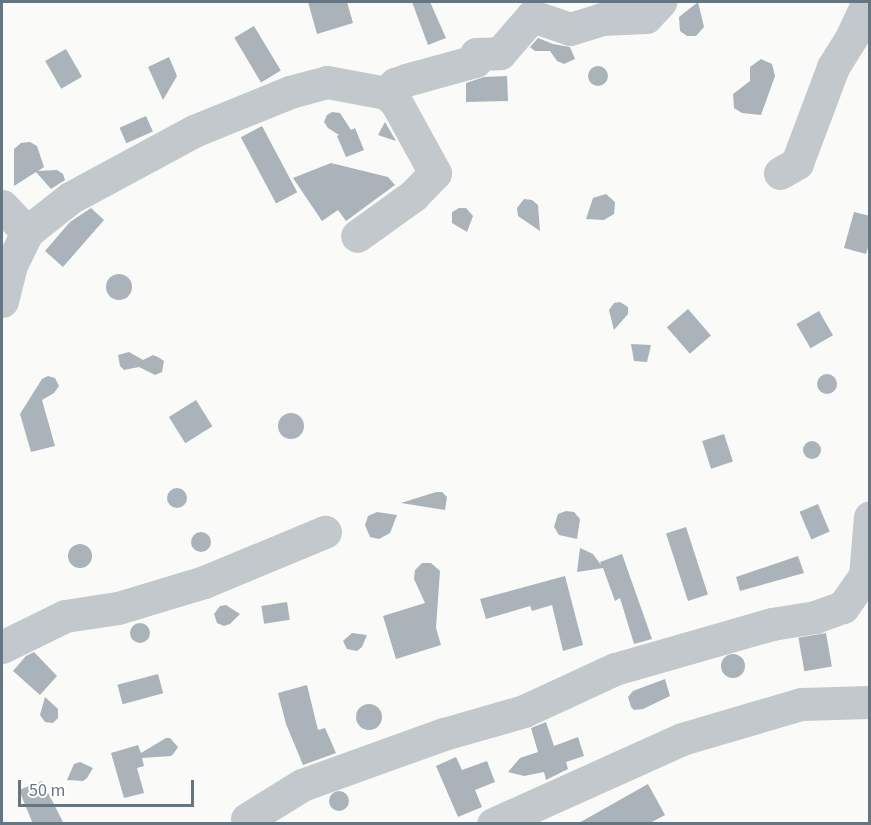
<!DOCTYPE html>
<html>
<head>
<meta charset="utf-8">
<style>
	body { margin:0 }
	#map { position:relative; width:871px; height:825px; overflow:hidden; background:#fafaf8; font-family:"Source Sans 3",sans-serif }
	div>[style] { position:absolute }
	.building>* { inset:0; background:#aab3b9; transform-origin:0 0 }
	.round { border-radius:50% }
	.minor>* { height:33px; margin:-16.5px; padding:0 16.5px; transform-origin:16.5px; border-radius:16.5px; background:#c3c8cc }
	span { translate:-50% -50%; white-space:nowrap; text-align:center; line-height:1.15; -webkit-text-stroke:6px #fff; paint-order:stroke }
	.frame { position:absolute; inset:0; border:3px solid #657683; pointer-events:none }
	.scale { position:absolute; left:18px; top:780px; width:176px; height:27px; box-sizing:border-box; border:3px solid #657683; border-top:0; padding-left:8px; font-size:18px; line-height:21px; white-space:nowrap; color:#657683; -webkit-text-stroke:4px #fff; paint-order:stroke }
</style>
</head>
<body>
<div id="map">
	<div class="building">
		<i style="clip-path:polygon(308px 2px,347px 2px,353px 23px,317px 34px)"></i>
		<i style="clip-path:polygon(412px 2px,430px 2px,446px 38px,428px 45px)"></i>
		<i style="clip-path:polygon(698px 2px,704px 27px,696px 36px,687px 36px,680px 31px,679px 17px)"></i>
		<i style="left:254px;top:26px;width:52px;height:23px;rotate:59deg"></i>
		<i style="clip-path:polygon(538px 38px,553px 44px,570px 47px,575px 59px,564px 64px,557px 61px,550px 51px,535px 51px,530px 47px)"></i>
		<i style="left:66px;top:49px;width:32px;height:24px;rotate:60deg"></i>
		<i style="clip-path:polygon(169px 57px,177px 76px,163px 100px,148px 67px)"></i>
		<i style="clip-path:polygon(761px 59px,772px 64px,775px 76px,761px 115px,742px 113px,734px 108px,733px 94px,750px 81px,750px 67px)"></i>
		<i class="round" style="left:588px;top:66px;width:20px;height:20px"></i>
		<i style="clip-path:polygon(507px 76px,508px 101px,466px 102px,466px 83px,484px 77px)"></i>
		<i style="clip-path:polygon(332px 112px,340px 113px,351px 130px,355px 128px,364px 150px,346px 157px,337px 136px,339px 135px,328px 128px,324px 122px,327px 115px)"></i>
		<i style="left:146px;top:116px;width:17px;height:29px;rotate:66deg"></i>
		<i style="clip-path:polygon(385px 122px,396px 141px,378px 135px)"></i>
		<i style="left:262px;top:126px;width:75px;height:24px;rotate:62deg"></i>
		<i style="clip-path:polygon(30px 142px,37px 146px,44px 167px,38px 171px,57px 170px,63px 174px,65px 180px,51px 189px,36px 172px,14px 186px,14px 149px,21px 143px)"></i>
		<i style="clip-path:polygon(331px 163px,388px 177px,395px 185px,346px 221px,338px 210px,322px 221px,293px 178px)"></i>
		<i style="clip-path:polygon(606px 194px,615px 202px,614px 214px,604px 220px,586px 219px,593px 198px)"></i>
		<i style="clip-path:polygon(524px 199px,532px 200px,538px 205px,540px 231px,518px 216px,517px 208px)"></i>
		<i style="clip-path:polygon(91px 208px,104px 220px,63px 267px,45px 251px,70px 222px)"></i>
		<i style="clip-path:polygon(459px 208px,466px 208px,473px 216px,467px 232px,452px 223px,452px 212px)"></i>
		<i style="clip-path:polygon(854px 212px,870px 216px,870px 241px,866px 254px,844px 248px)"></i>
		<i class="round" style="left:106px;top:274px;width:26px;height:26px"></i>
		<i style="clip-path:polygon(620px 302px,628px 307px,628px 314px,614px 330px,609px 310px,614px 303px)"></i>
		<i style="left:688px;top:309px;width:35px;height:28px;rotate:49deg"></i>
		<i style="left:819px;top:311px;width:28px;height:26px;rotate:60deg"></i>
		<i style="clip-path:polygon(631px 344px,651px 345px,647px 362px,634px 361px)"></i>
		<i style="clip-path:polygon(129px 352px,143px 360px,153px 355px,158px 357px,164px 361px,162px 372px,155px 375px,139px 367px,124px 370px,120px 366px,118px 355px)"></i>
		<i class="round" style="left:817px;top:374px;width:20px;height:20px"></i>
		<i style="clip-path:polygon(48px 376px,55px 378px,59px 386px,54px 393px,42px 400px,55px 446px,31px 452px,20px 414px,42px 379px)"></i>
		<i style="left:196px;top:400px;width:31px;height:32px;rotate:58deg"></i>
		<i class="round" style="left:278px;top:413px;width:26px;height:26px"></i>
		<i style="left:724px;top:434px;width:29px;height:23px;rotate:72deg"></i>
		<i class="round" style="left:803px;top:441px;width:18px;height:18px"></i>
		<i class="round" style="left:167px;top:488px;width:20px;height:20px"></i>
		<i style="clip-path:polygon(436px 492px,442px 492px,447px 497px,445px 510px,401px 503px)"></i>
		<i style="left:818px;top:504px;width:30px;height:20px;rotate:67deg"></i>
		<i style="clip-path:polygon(566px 511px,574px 512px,580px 519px,577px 539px,559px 535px,554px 527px,558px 514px)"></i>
		<i style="clip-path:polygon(377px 512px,397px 515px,390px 533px,379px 539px,370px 537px,365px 525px,368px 516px)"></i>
		<i style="left:686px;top:527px;width:71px;height:21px;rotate:72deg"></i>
		<i class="round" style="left:191px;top:532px;width:20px;height:20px"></i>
		<i class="round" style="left:68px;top:544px;width:24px;height:24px"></i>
		<i style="clip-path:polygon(580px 548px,593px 554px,601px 565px,600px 562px,622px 554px,652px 639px,634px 644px,620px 598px,615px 601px,603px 568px,577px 572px)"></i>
		<i style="clip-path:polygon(798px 556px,804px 573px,740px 591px,736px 577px)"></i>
		<i style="clip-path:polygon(422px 563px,431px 563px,440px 571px,436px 628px,441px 645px,396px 659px,383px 616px,425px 603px,414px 579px,415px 570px)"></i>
		<i style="clip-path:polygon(565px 576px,583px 645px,563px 651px,552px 605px,532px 611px,530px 606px,486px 619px,480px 599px)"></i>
		<i style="left:287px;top:602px;width:18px;height:26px;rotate:81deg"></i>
		<i style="clip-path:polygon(226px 605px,240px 614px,230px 624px,224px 626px,217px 623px,214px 614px,220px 606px)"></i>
		<i class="round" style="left:130px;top:623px;width:20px;height:20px"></i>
		<i style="clip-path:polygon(352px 633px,367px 635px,362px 647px,357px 651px,347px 649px,343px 641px)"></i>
		<i style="left:826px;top:633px;width:34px;height:28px;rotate:80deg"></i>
		<i style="clip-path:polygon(34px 652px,57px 676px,40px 695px,13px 671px,26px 656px)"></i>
		<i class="round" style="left:721px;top:654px;width:24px;height:24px"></i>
		<i style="left:158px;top:674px;width:20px;height:42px;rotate:75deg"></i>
		<i style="clip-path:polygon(665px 679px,670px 696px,643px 709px,634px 710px,631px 707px,628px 697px,633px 691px)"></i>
		<i style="clip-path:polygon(307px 685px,318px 730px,325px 728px,336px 753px,303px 765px,286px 724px,278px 693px)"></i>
		<i style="clip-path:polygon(45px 697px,58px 709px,58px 718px,53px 723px,45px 722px,40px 715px)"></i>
		<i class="round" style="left:356px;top:704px;width:26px;height:26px"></i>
		<i style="clip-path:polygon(546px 722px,554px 746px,578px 737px,584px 756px,566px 762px,568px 769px,546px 780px,544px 772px,524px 776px,508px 772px,520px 758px,538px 752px,531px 728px)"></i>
		<i style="clip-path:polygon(166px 738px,170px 738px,178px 747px,174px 753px,171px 756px,142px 758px,144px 766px,137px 768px,144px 793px,124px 798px,111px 753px,138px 745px,141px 753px)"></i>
		<i style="clip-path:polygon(456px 757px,462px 770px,487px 761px,495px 782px,475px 790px,482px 807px,458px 817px,436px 766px)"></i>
		<i style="clip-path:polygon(80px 762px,93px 768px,87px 778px,83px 781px,67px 780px,74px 764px)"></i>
		<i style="clip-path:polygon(42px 781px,64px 824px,33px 824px,19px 790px)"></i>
		<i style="clip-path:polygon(648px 784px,665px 815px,648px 824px,577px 824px)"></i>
		<i class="round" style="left:329px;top:791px;width:20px;height:20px"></i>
	</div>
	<div class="minor">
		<i style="left:386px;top:93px;width:13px;rotate:-45deg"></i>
		<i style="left:395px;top:84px;width:12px;rotate:-20deg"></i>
		<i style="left:406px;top:80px;width:72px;rotate:-15.4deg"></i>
		<i style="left:475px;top:61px;width:7px;rotate:-82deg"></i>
		<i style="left:476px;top:54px;width:24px;rotate:-2deg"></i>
		<i style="left:500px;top:53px;width:49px;rotate:-49.1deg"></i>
		<i style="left:532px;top:16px;width:40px;rotate:18.9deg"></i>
		<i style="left:570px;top:29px;width:34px;rotate:-17deg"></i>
		<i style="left:602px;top:19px;width:44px;rotate:-2.6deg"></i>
		<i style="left:646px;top:17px;width:21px;rotate:-47deg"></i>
		<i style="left:780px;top:173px;width:20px;rotate:-30deg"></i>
		<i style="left:797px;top:163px;width:103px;rotate:-69.4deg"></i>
		<i style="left:833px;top:67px;width:36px;rotate:-58deg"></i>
		<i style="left:852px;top:36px;width:38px;rotate:-65deg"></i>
		<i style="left:2px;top:206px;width:36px;rotate:46deg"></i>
		<i style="left:2px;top:301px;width:37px;rotate:-76deg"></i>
		<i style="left:11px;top:265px;width:37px;rotate:-64deg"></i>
		<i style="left:27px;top:232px;width:55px;rotate:-38.3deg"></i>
		<i style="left:70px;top:198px;width:141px;rotate:-28.4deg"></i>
		<i style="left:194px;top:131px;width:104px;rotate:-22.1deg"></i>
		<i style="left:290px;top:92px;width:38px;rotate:-15deg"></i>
		<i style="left:327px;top:82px;width:60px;rotate:10.6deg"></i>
		<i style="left:386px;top:93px;width:13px;rotate:42deg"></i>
		<i style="left:396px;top:102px;width:81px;rotate:61.2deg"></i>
		<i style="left:435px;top:173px;width:30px;rotate:134deg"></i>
		<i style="left:414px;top:195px;width:70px;rotate:144.3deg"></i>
		<i style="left:865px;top:576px;width:59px;rotate:-85.2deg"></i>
		<i style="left:2px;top:647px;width:70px;rotate:-26.2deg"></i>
		<i style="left:65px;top:616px;width:54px;rotate:-8.6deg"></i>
		<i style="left:118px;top:608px;width:90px;rotate:-16.8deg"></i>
		<i style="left:204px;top:582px;width:131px;rotate:-22.5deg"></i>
		<i style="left:247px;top:819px;width:65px;rotate:-31.7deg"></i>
		<i style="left:302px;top:785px;width:151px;rotate:-19.8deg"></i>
		<i style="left:444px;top:734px;width:83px;rotate:-16deg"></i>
		<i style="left:524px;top:711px;width:100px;rotate:-24.8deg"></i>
		<i style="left:615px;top:669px;width:163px;rotate:-16deg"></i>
		<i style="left:772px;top:624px;width:44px;rotate:-9.2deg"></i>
		<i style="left:815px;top:617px;width:30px;rotate:-20deg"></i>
		<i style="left:843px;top:607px;width:38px;rotate:-55deg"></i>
		<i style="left:865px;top:576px;width:5px;rotate:-11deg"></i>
		<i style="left:493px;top:824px;width:207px;rotate:-24.2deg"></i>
		<i style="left:682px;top:739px;width:124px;rotate:-16.4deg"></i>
		<i style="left:801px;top:704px;width:69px;rotate:-1.7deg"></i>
	</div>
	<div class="frame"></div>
	<div class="scale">50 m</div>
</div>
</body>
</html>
